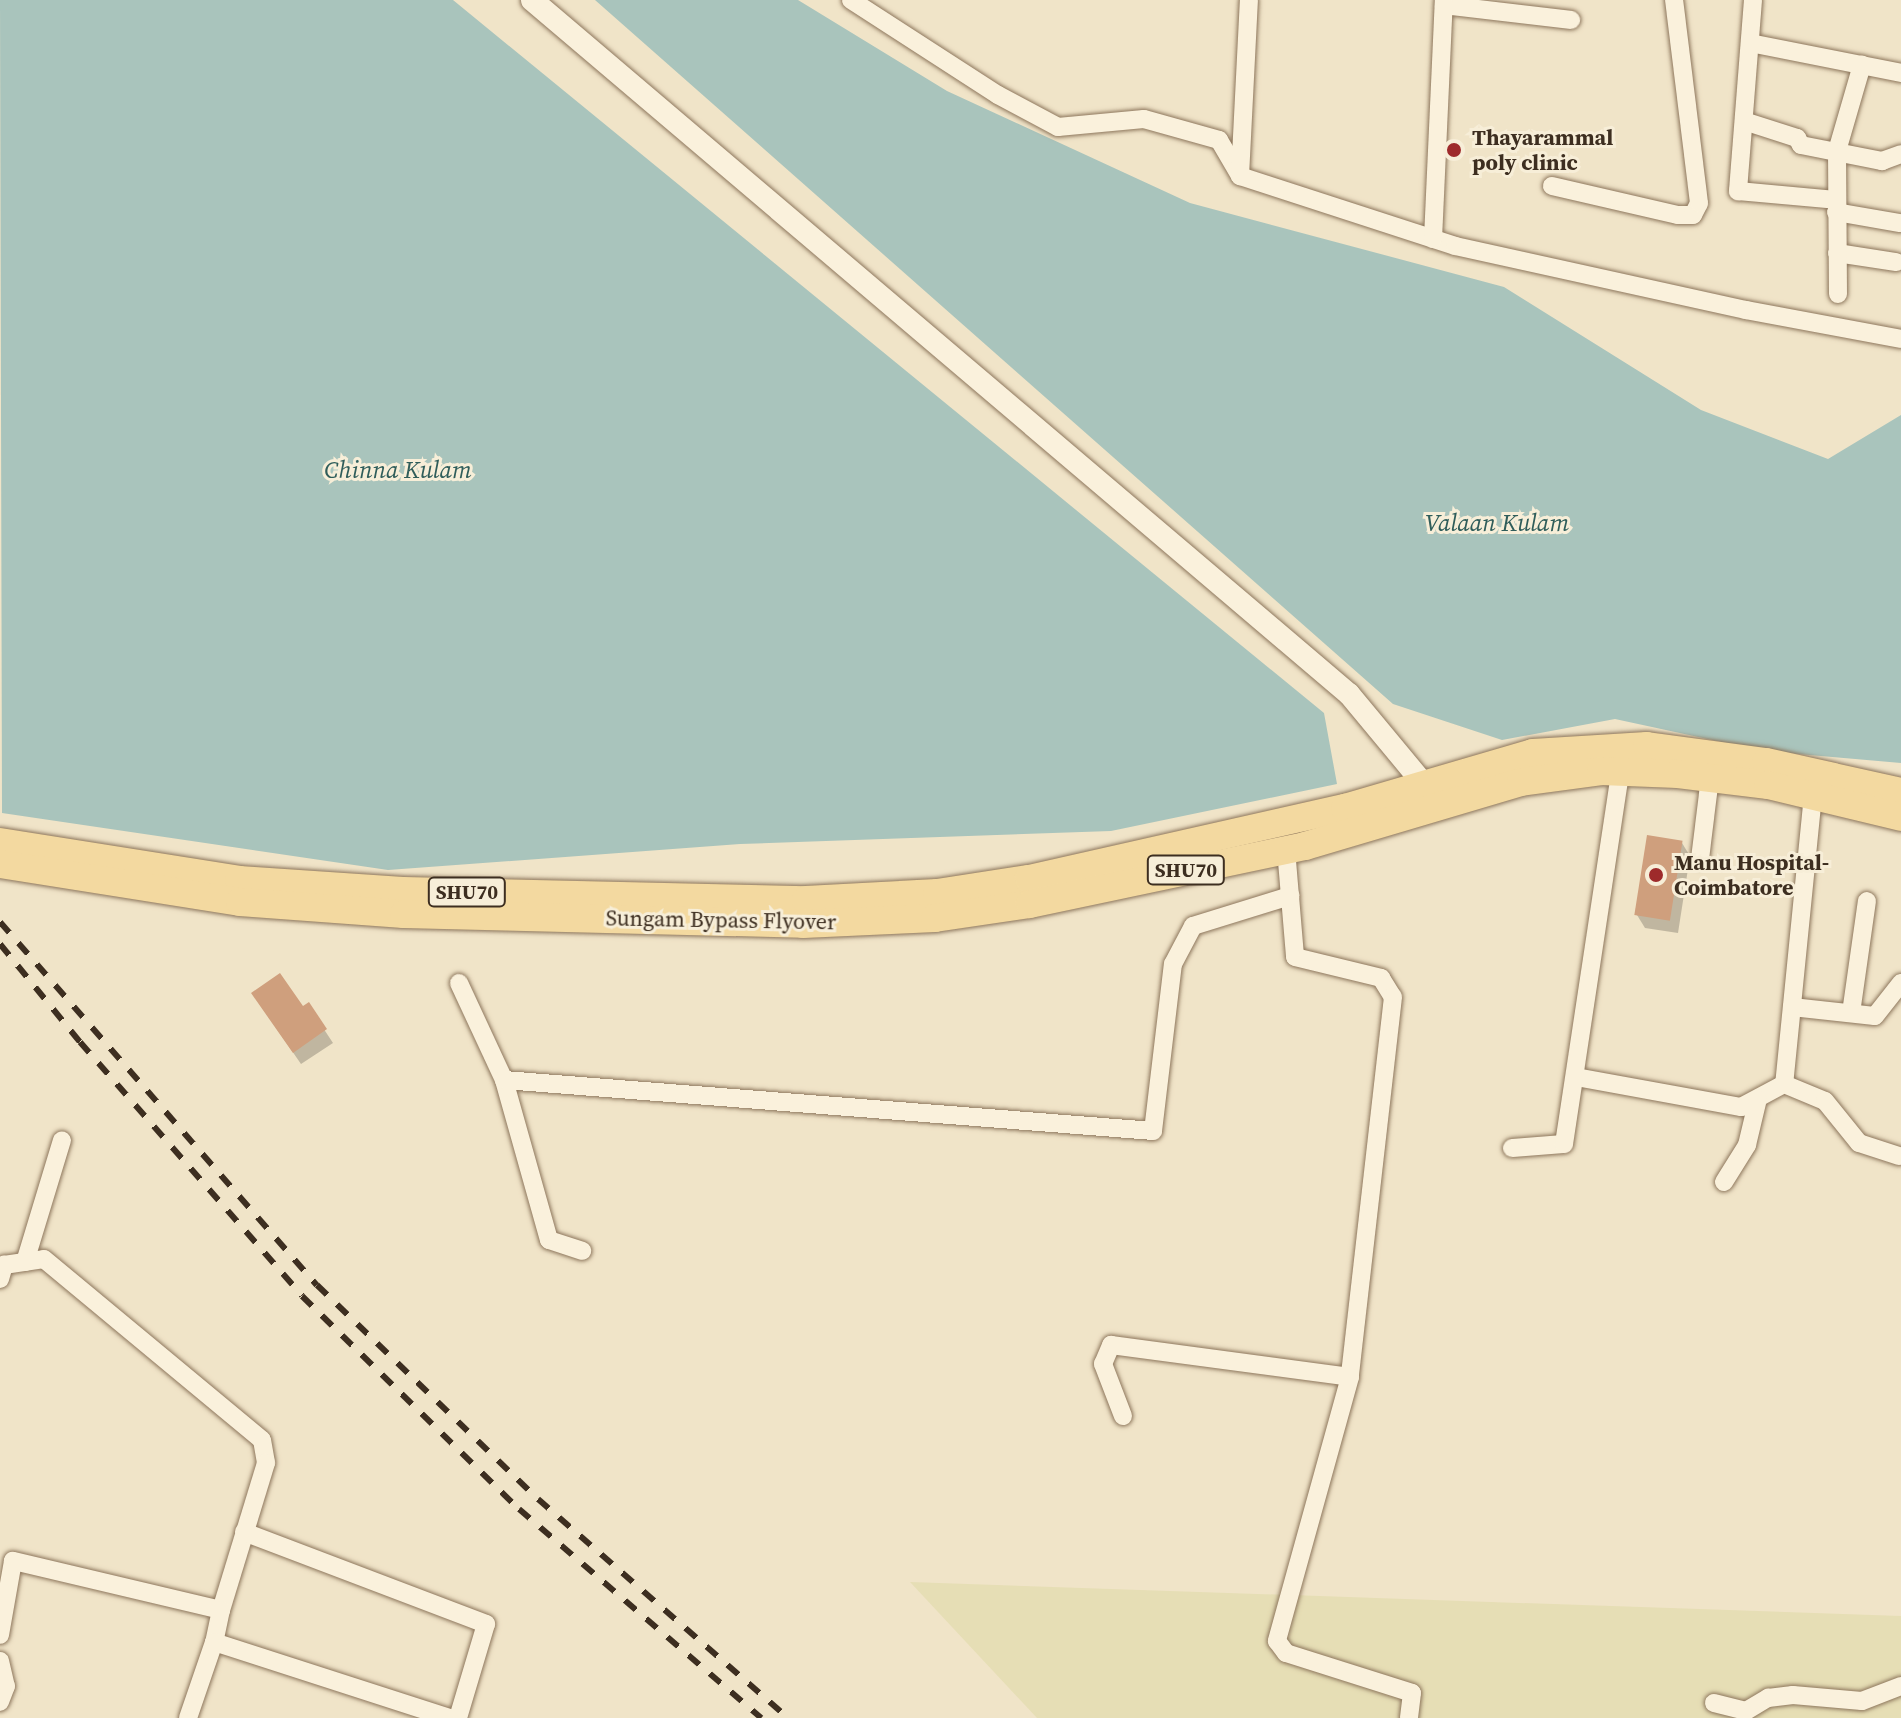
<!DOCTYPE html>
<html>
<head>
<meta charset="utf-8">
<style>
	body { margin:0 }
	#map { position:relative; width:1901px; height:1718px; overflow:hidden; background:#f0e4c8; font-family:"Source Serif 4",serif }
	div>[style] { position:absolute }
	.farmland>* { inset:0; background:#e6deb5 }
	.water>* { inset:0; background:#a9c4bc }
	.shadow>* { inset:0; background:#0003 }
	.building>* { inset:0; background:#cf9f7d; transform-origin:0 0 }
	.roads { filter:drop-shadow(0 0 2px #8d765c) drop-shadow(0 0 2px #8d765c) }
	.minor>* { height:18px; margin:-9px; padding:0 9px; transform-origin:9px; border-radius:9px; background:#faf1dc }
	.tertiary>* { height:22px; margin:-11px; padding:0 11px; transform-origin:11px; border-radius:11px; background:#faf1dc }
	.primary>* { height:28px; margin:-14px; padding:0 14px; transform-origin:14px; border-radius:14px; background:#f3d9a0 }
	.rail>* { height:6px; margin-top:-3px; transform-origin:0; background:repeating-linear-gradient(90deg,#3d2e20 0 14px,transparent 0 28px) }
	.dots>* { width:22px; height:22px; translate:-50% -50%; box-sizing:border-box; border:4px solid #f7eed8; border-radius:50% }
	span { translate:-50% -50%; white-space:nowrap; text-align:center; line-height:1.15; -webkit-text-stroke:6px #f7eed8; paint-order:stroke }
	.shield-label span { padding:2px 6px; background:#f7eed8; border:2px solid; border-radius:6px; -webkit-text-stroke-width:0 }
	.shield-label { font-size:20px; color:#3d2e20; font-weight:700 }
	.poi-label { font-size:22px; color:#3d2e20; font-weight:700 }
	.left { translate:0 -50%; text-align:left }
	.street-label { font-size:22px; color:#3d2e20 }
	.water-label { font-size:24px; color:#2f5d5a; font-style:italic }
</style>
</head>
<body>
<div id="map">
	<div class="farmland">
		<i style="clip-path:polygon(910px 1582px,1901px 1616px,1901px 1718px,1037px 1718px)"></i>
	</div>
	<div class="water">
		<i style="clip-path:polygon(0 0,453px 0,1324px 713px,1337px 784px,1111px 831px,740px 844px,388px 870px,2px 813px)"></i>
		<i style="clip-path:polygon(595px 0,798px 0,947px 91px,1190px 203px,1504px 287px,1701px 410px,1828px 459px,1901px 415px,1901px 763px,1763px 751px,1615px 719px,1502px 740px,1393px 704px)"></i>
	</div>
	<div class="shadow">
		<i style="clip-path:polygon(1682px 843px,1690px 856px,1678px 933px,1645px 928px,1637px 915px)"></i>
		<i style="clip-path:polygon(308px 1005px,333px 1043px,301px 1064px,261px 1006px,302px 1009px)"></i>
	</div>
	<div class="building">
		<i style="left:1647px;top:835px;width:36px;height:81px;rotate:9deg"></i>
		<i style="clip-path:polygon(280px 973px,303px 1006px,309px 1002px,327px 1029px,293px 1053px,251px 993px)"></i>
	</div>
	<div class="roads">
		<div class="minor">
			<i style="left:851px;top:0;width:175px;rotate:32.9deg"></i>
			<i style="left:998px;top:95px;width:68px;rotate:28.1deg"></i>
			<i style="left:1058px;top:127px;width:86px;rotate:-5.3deg"></i>
			<i style="left:1144px;top:119px;width:78px;rotate:15.6deg"></i>
			<i style="left:1219px;top:140px;width:42px;rotate:59.7deg"></i>
			<i style="left:1240px;top:176px;width:226px;rotate:18deg"></i>
			<i style="left:1455px;top:246px;width:298px;rotate:12.4deg"></i>
			<i style="left:1746px;top:310px;width:158px;rotate:10.6deg"></i>
			<i style="left:1753px;top:0;width:192px;rotate:94.5deg"></i>
			<i style="left:1738px;top:191px;width:98px;rotate:5.2deg"></i>
			<i style="left:1444px;top:5px;width:128px;rotate:6.7deg"></i>
			<i style="left:1750px;top:43px;width:154px;rotate:11.2deg"></i>
			<i style="left:1744px;top:121px;width:56px;rotate:17.8deg"></i>
			<i style="left:1797px;top:138px;width:8px;rotate:60deg"></i>
			<i style="left:1801px;top:145px;width:83px;rotate:11.2deg"></i>
			<i style="left:1882px;top:161px;width:20px;rotate:-20deg"></i>
			<i style="left:1240px;top:176px;width:176px;rotate:-87.1deg"></i>
			<i style="left:1552px;top:186px;width:129px;rotate:13deg"></i>
			<i style="left:1678px;top:215px;width:15px"></i>
			<i style="left:1693px;top:215px;width:13px;rotate:-63deg"></i>
			<i style="left:1699px;top:203px;width:205px;rotate:-97deg"></i>
			<i style="left:1836px;top:212px;width:65px;rotate:9.8deg"></i>
			<i style="left:1433px;top:239px;width:239px;rotate:-87.4deg"></i>
			<i style="left:1837px;top:253px;width:60px;rotate:8.7deg"></i>
			<i style="left:1838px;top:294px;width:143px;rotate:-90.4deg"></i>
			<i style="left:1837px;top:151px;width:90px;rotate:-73.8deg"></i>
			<i style="left:1813px;top:795px;width:290px;rotate:95.7deg"></i>
			<i style="left:1784px;top:1084px;width:44px;rotate:22.5deg"></i>
			<i style="left:1825px;top:1101px;width:54px;rotate:51deg"></i>
			<i style="left:1859px;top:1143px;width:42px;rotate:18deg"></i>
			<i style="left:1286px;top:849px;width:108px;rotate:85.2deg"></i>
			<i style="left:1295px;top:957px;width:89px;rotate:13.7deg"></i>
			<i style="left:1381px;top:978px;width:22px;rotate:58deg"></i>
			<i style="left:1393px;top:997px;width:382px;rotate:96.5deg"></i>
			<i style="left:1350px;top:1377px;width:274px;rotate:105.5deg"></i>
			<i style="left:1277px;top:1641px;width:15px;rotate:53deg"></i>
			<i style="left:1286px;top:1653px;width:132px;rotate:17.6deg"></i>
			<i style="left:1412px;top:1693px;width:25px;rotate:97deg"></i>
			<i style="left:1700px;top:859px;width:82px;rotate:-83deg"></i>
			<i style="left:459px;top:983px;width:107px;rotate:65.1deg"></i>
			<i style="left:504px;top:1080px;width:166px;rotate:74.3deg"></i>
			<i style="left:549px;top:1240px;width:35px;rotate:18deg"></i>
			<i style="left:1792px;top:1007px;width:83px;rotate:6.2deg"></i>
			<i style="left:1875px;top:1016px;width:42px;rotate:-51.8deg"></i>
			<i style="left:1851px;top:1013px;width:113px;rotate:-81.9deg"></i>
			<i style="left:1576px;top:1077px;width:168px;rotate:10.3deg"></i>
			<i style="left:1741px;top:1107px;width:49px;rotate:-28.1deg"></i>
			<i style="left:504px;top:1080px;width:651px;rotate:4.49deg"></i>
			<i style="left:1153px;top:1131px;width:168px;rotate:-83.2deg"></i>
			<i style="left:1173px;top:964px;width:43px;rotate:-62.2deg"></i>
			<i style="left:1193px;top:926px;width:102px;rotate:-17.2deg"></i>
			<i style="left:1512px;top:1148px;width:52px;rotate:-4.4deg"></i>
			<i style="left:1564px;top:1144px;width:376px;rotate:-81.4deg"></i>
			<i style="left:1724px;top:1182px;width:44px;rotate:-58.1deg"></i>
			<i style="left:1747px;top:1145px;width:47px;rotate:-76.6deg"></i>
			<i style="left:25px;top:1262px;width:127px;rotate:-73.1deg"></i>
			<i style="left:0;top:1279px;width:15px;rotate:-74deg"></i>
			<i style="left:4px;top:1265px;width:40px;rotate:-8.5deg"></i>
			<i style="left:44px;top:1259px;width:283px;rotate:39.7deg"></i>
			<i style="left:262px;top:1440px;width:23px;rotate:80deg"></i>
			<i style="left:266px;top:1463px;width:154px;rotate:107deg"></i>
			<i style="left:221px;top:1610px;width:214px;rotate:-166.7deg"></i>
			<i style="left:13px;top:1561px;width:75px;rotate:100deg"></i>
			<i style="left:1123px;top:1416px;width:56px;rotate:-111deg"></i>
			<i style="left:1103px;top:1364px;width:21px;rotate:-67deg"></i>
			<i style="left:1111px;top:1345px;width:241px;rotate:7.6deg"></i>
			<i style="left:244px;top:1532px;width:259px;rotate:20.8deg"></i>
			<i style="left:486px;top:1624px;width:98px;rotate:106.6deg"></i>
			<i style="left:221px;top:1610px;width:33px;rotate:102deg"></i>
			<i style="left:214px;top:1642px;width:247px;rotate:17.9deg"></i>
			<i style="left:0;top:1661px;width:26px;rotate:77deg"></i>
			<i style="left:6px;top:1686px;width:17px;rotate:111deg"></i>
			<i style="left:1714px;top:1703px;width:33px;rotate:14deg"></i>
			<i style="left:1746px;top:1711px;width:26px;rotate:-31deg"></i>
			<i style="left:1768px;top:1698px;width:25px;rotate:-7deg"></i>
			<i style="left:1793px;top:1695px;width:69px;rotate:5deg"></i>
			<i style="left:1862px;top:1701px;width:42px;rotate:-21deg"></i>
			<i style="left:188px;top:1718px;width:80px;rotate:-71.1deg"></i>
		</div>
		<div class="tertiary">
			<i style="left:532px;top:0;width:1072px;rotate:40.35deg"></i>
			<i style="left:1349px;top:694px;width:116px;rotate:50.3deg"></i>
			<i style="left:1423px;top:783px;width:15px;rotate:67deg"></i>
		</div>
		<div class="primary">
			<i style="left:0;top:842px;width:242px;rotate:9deg"></i>
			<i style="left:239px;top:880px;width:164px;rotate:3.8deg"></i>
			<i style="left:403px;top:891px;width:403px;rotate:1.3deg"></i>
			<i style="left:806px;top:900px;width:131px;rotate:-3.1deg"></i>
			<i style="left:937px;top:893px;width:93px;rotate:-8.7deg"></i>
			<i style="left:1029px;top:879px;width:324px;rotate:-12.7deg"></i>
			<i style="left:1345px;top:808px;width:196px;rotate:-16.3deg"></i>
			<i style="left:1533px;top:753px;width:114px;rotate:-3.5deg"></i>
			<i style="left:1647px;top:746px;width:120px;rotate:7.7deg"></i>
			<i style="left:1766px;top:762px;width:138px;rotate:12.5deg"></i>
			<i style="left:0;top:864px;width:243px;rotate:9deg"></i>
			<i style="left:240px;top:902px;width:164px;rotate:4.2deg"></i>
			<i style="left:404px;top:914px;width:399px;rotate:1.4deg"></i>
			<i style="left:803px;top:924px;width:132px;rotate:-2.6deg"></i>
			<i style="left:935px;top:918px;width:96px;rotate:-8.4deg"></i>
			<i style="left:1030px;top:904px;width:281px;rotate:-11.9deg"></i>
			<i style="left:1305px;top:846px;width:225px;rotate:-16.5deg"></i>
			<i style="left:1521px;top:782px;width:81px;rotate:-7.8deg"></i>
			<i style="left:1601px;top:771px;width:77px;rotate:2.2deg"></i>
			<i style="left:1678px;top:774px;width:91px;rotate:7deg"></i>
			<i style="left:1768px;top:785px;width:137px;rotate:13.5deg"></i>
		</div>
	</div>
	<div class="rail">
		<i style="left:0;top:922px;width:482px;rotate:48.9deg"></i>
		<i style="left:317px;top:1285px;width:308px;rotate:44.1deg"></i>
		<i style="left:538px;top:1499px;width:332px;rotate:41.2deg"></i>
		<i style="left:0;top:944px;width:127px;rotate:50.8deg"></i>
		<i style="left:80px;top:1042px;width:337px;rotate:48.8deg"></i>
		<i style="left:302px;top:1296px;width:304px;rotate:44.5deg"></i>
		<i style="left:519px;top:1509px;width:320px;rotate:40.8deg"></i>
	</div>
	<div class="dots">
		<i style="left:1454px;top:150px;background:#9e2a2b"></i>
		<i style="left:1656px;top:875px;background:#9e2a2b"></i>
	</div>
	<div class="shield-label">
		<span style="left:1186px;top:870px">SHU70</span>
		<span style="left:467px;top:892px">SHU70</span>
	</div>
	<div class="poi-label">
		<span class="left" style="left:1472px;top:150px">Thayarammal<br>poly clinic</span>
		<span class="left" style="left:1674px;top:875px">Manu Hospital-<br>Coimbatore</span>
	</div>
	<div class="street-label">
		<span style="left:721px;top:920px;rotate:1deg">Sungam Bypass Flyover</span>
	</div>
	<div class="water-label">
		<span style="left:398px;top:470px">Chinna Kulam</span>
		<span style="left:1497px;top:523px">Valaan Kulam</span>
	</div>
</div>
</body>
</html>
